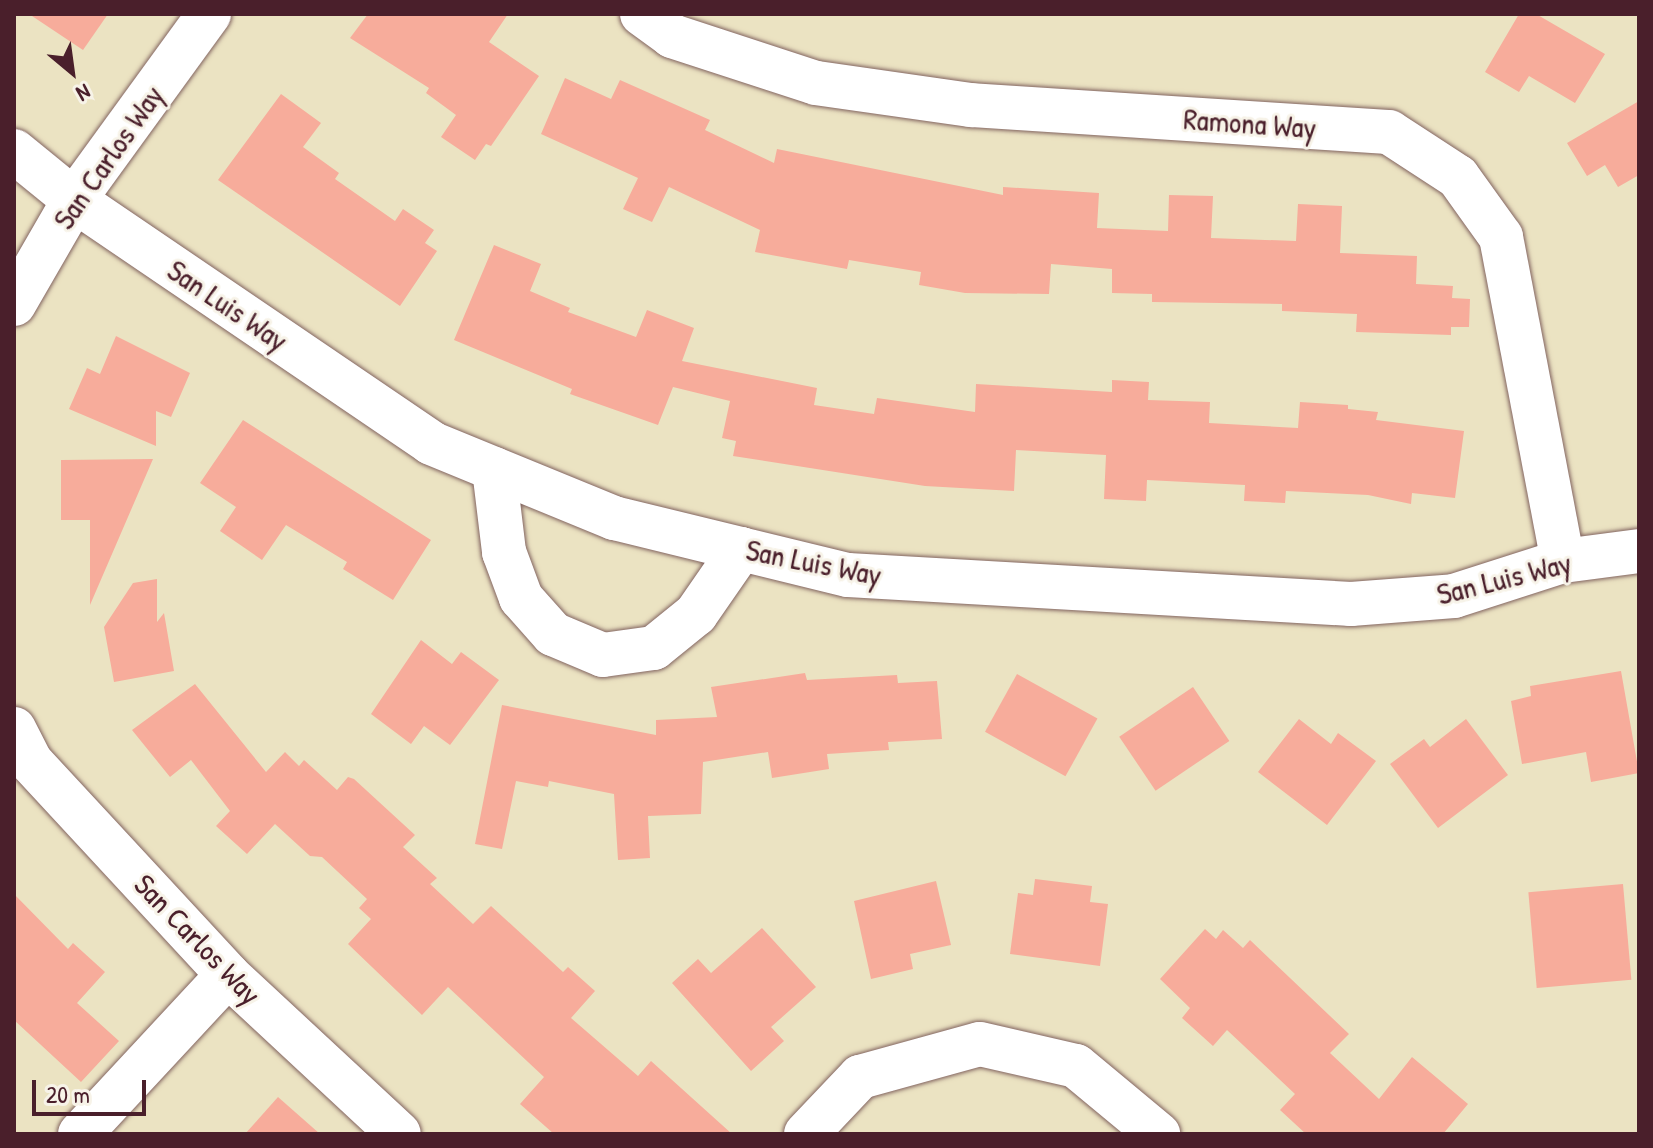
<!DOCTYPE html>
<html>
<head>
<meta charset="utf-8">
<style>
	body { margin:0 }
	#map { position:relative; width:1653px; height:1148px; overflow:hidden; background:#ebe3c2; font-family:"Patrick Hand",sans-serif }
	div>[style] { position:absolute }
	.building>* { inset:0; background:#f7ac9b; transform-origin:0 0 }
	.roads { filter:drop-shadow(0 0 2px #826460) drop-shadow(0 0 2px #826460) }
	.minor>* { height:44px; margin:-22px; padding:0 22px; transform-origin:22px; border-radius:22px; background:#fff }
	span { translate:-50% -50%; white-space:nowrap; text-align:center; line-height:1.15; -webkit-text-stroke:6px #f7f3e8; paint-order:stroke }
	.street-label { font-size:30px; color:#4a1f2b }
	.frame { position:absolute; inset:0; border:16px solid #4a1f2b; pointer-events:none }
	.north { position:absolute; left:32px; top:32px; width:80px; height:80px; -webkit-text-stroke:6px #f7f3e8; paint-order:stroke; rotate:151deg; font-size:22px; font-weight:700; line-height:32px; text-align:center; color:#4a1f2b }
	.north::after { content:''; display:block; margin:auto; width:28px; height:36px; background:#4a1f2b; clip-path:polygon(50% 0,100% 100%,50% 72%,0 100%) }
	.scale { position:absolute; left:32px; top:1080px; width:114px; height:36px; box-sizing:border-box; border:4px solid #4a1f2b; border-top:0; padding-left:10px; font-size:24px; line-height:28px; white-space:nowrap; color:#4a1f2b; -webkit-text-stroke:6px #f7f3e8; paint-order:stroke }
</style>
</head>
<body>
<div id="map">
	<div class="building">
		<i style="clip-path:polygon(29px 14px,108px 14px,83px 50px)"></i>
		<i style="clip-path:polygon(368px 14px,508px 14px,489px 42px,539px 76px,491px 146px,486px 144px,475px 160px,441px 137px,456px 115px,426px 93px,429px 88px,350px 38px)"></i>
		<i style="clip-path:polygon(1519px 14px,1536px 14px,1605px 54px,1575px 103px,1529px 76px,1519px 92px,1485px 72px)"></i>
		<i style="clip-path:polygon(565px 78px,611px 99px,620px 80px,710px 120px,705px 130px,774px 163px,777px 149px,1003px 195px,1003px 187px,1099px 193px,1097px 228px,1168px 231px,1169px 195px,1213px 196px,1211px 238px,1296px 241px,1298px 204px,1342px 206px,1340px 253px,1417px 256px,1416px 284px,1453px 286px,1452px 298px,1470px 299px,1469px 327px,1451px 327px,1451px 335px,1356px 332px,1357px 314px,1282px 311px,1282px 304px,1152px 302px,1152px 294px,1112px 293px,1112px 269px,1051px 264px,1049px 294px,965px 293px,919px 285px,921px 272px,849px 260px,847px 269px,755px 252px,760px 230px,669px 187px,652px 222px,623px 209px,638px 178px,541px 134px)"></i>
		<i style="clip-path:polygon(281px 94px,321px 123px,303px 147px,339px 173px,335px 179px,395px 221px,403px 209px,434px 230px,425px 243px,437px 251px,400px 306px,218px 180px)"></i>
		<i style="clip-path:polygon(1639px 101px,1639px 175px,1618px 187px,1605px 165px,1587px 176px,1567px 143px)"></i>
		<i style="clip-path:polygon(494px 245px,541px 264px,530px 291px,570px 308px,568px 312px,636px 337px,647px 310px,694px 328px,682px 361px,817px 388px,814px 405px,874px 414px,877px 398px,975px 412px,976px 384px,1112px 392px,1112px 380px,1149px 382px,1148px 400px,1210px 402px,1209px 423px,1298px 428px,1300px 402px,1348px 405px,1348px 409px,1378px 412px,1376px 420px,1464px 431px,1455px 498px,1412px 493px,1411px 504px,1368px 495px,1286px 491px,1285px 503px,1244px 501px,1245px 485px,1147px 480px,1146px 501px,1104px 499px,1106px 455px,1016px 450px,1014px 491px,925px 486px,733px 456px,736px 441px,722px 438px,730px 401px,673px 387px,658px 425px,570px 394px,572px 389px,454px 340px)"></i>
		<i style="clip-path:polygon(116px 336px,190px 373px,171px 417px,156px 411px,156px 446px,69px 409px,87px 368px,100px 374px)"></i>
		<i style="clip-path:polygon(243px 420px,431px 540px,393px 600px,343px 569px,347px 562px,286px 525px,262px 560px,220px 531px,236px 507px,200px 483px)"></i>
		<i style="clip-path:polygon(153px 459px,90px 605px,90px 520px,61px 520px,61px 460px)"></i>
		<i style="clip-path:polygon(157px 579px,157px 622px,164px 613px,174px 671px,114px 682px,104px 627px,133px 583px)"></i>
		<i style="clip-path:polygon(421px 640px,452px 664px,461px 652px,499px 680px,450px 745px,424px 726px,411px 744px,371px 714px)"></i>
		<i style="clip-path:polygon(1621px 671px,1639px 773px,1591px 782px,1586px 752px,1522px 764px,1511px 701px,1531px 696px,1530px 686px)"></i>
		<i style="clip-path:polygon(805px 673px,807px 680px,897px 675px,898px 683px,937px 681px,942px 739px,888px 742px,889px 750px,827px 754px,829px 769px,772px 778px,768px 752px,703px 762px,701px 814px,648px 816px,650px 858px,618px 860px,614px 794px,549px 781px,548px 787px,516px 781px,502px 849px,475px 844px,502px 705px,656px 735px,656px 720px,717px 717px,711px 687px)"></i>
		<i style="left:1017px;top:674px;width:92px;height:66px;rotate:29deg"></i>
		<i style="clip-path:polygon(195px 684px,266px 772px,285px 752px,299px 766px,304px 760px,337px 790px,348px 777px,354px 779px,415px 835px,403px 847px,437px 878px,430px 884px,473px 924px,491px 906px,563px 972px,568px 967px,595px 991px,571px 1018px,638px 1076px,651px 1061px,732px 1134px,554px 1134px,520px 1104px,544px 1077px,448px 987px,422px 1015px,348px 944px,371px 919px,359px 908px,367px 899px,322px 857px,310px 856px,275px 824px,247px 854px,216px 826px,230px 811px,191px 760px,170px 777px,132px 730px)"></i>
		<i style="left:1193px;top:687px;width:65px;height:89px;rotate:56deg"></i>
		<i style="clip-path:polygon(1299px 719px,1331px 744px,1338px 733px,1376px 761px,1327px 825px,1258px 772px)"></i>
		<i style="clip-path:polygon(1466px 719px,1508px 775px,1438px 828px,1390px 764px,1424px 739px,1430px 747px)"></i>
		<i style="clip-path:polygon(1035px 879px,1092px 886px,1090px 902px,1108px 904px,1100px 966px,1010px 954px,1018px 893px,1033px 895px)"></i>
		<i style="clip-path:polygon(936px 881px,951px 945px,910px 954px,913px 969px,871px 979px,854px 901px)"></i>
		<i style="left:1623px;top:884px;width:96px;height:95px;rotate:85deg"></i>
		<i style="clip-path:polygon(14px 894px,68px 949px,73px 943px,105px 972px,77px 1003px,119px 1041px,81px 1082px,14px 1020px)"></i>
		<i style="clip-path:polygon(762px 928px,816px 987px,771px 1027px,784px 1041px,751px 1071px,672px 983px,698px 959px,711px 973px)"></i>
		<i style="clip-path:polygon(1205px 929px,1216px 939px,1223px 930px,1243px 948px,1250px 940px,1349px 1034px,1330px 1053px,1379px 1099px,1412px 1057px,1468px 1104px,1443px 1134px,1306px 1134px,1280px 1110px,1295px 1094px,1227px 1030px,1213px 1046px,1182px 1018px,1190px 1008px,1160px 979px)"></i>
		<i style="clip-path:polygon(278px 1097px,320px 1134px,245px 1134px)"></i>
	</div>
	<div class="roads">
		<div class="minor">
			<i style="left:642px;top:14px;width:37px;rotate:36deg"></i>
			<i style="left:672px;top:36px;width:151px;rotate:18.1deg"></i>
			<i style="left:816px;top:83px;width:157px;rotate:8.1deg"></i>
			<i style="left:971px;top:105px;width:419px;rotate:3.7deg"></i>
			<i style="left:1389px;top:132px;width:82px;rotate:33.1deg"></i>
			<i style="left:1458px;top:177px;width:74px;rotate:54.4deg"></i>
			<i style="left:1501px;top:237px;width:330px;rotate:79.2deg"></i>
			<i style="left:14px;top:151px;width:77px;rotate:39.2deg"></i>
			<i style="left:74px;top:200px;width:432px;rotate:34.2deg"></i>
			<i style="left:431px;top:443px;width:198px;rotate:22.3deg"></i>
			<i style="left:614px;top:518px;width:131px;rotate:13.7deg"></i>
			<i style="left:741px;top:549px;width:110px;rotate:13.7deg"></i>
			<i style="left:848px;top:575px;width:504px;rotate:3.3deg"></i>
			<i style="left:1351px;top:604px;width:103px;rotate:-4.4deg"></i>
			<i style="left:1454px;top:596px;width:114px;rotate:-17.8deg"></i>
			<i style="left:1563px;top:561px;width:77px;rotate:-7.5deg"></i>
			<i style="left:14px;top:304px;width:120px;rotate:-60deg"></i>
			<i style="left:74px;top:200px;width:230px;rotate:-54deg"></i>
			<i style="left:494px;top:469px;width:84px;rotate:83.1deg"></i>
			<i style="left:504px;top:552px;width:49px;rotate:69.7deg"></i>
			<i style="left:521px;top:598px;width:48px;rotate:48.4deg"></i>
			<i style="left:553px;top:634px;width:54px;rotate:22.8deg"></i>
			<i style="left:603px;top:655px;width:51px;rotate:-7.8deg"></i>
			<i style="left:654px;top:648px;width:54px;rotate:-39deg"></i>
			<i style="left:696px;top:614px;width:79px;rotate:-55.3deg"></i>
			<i style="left:14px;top:729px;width:36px;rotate:63deg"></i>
			<i style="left:30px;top:761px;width:292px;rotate:47.2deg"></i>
			<i style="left:228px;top:975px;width:233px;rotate:42.9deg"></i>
			<i style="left:80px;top:1134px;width:217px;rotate:-47.1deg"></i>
			<i style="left:806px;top:1134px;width:79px;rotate:-46.5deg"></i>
			<i style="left:860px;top:1077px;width:124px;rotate:-15.4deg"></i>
			<i style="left:980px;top:1044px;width:98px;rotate:12.9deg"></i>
			<i style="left:1076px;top:1066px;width:107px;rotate:39.7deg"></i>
		</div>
	</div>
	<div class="street-label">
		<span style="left:1250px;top:123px;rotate:4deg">Ramona Way</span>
		<span style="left:108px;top:157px;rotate:-55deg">San Carlos Way</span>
		<span style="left:228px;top:305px;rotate:34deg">San Luis Way</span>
		<span style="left:814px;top:562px;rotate:11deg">San Luis Way</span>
		<span style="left:1504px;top:578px;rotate:-14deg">San Luis Way</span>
		<span style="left:198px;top:939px;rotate:46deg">San Carlos Way</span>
	</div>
	<div class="frame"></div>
	<div class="north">N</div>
	<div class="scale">20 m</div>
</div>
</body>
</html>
